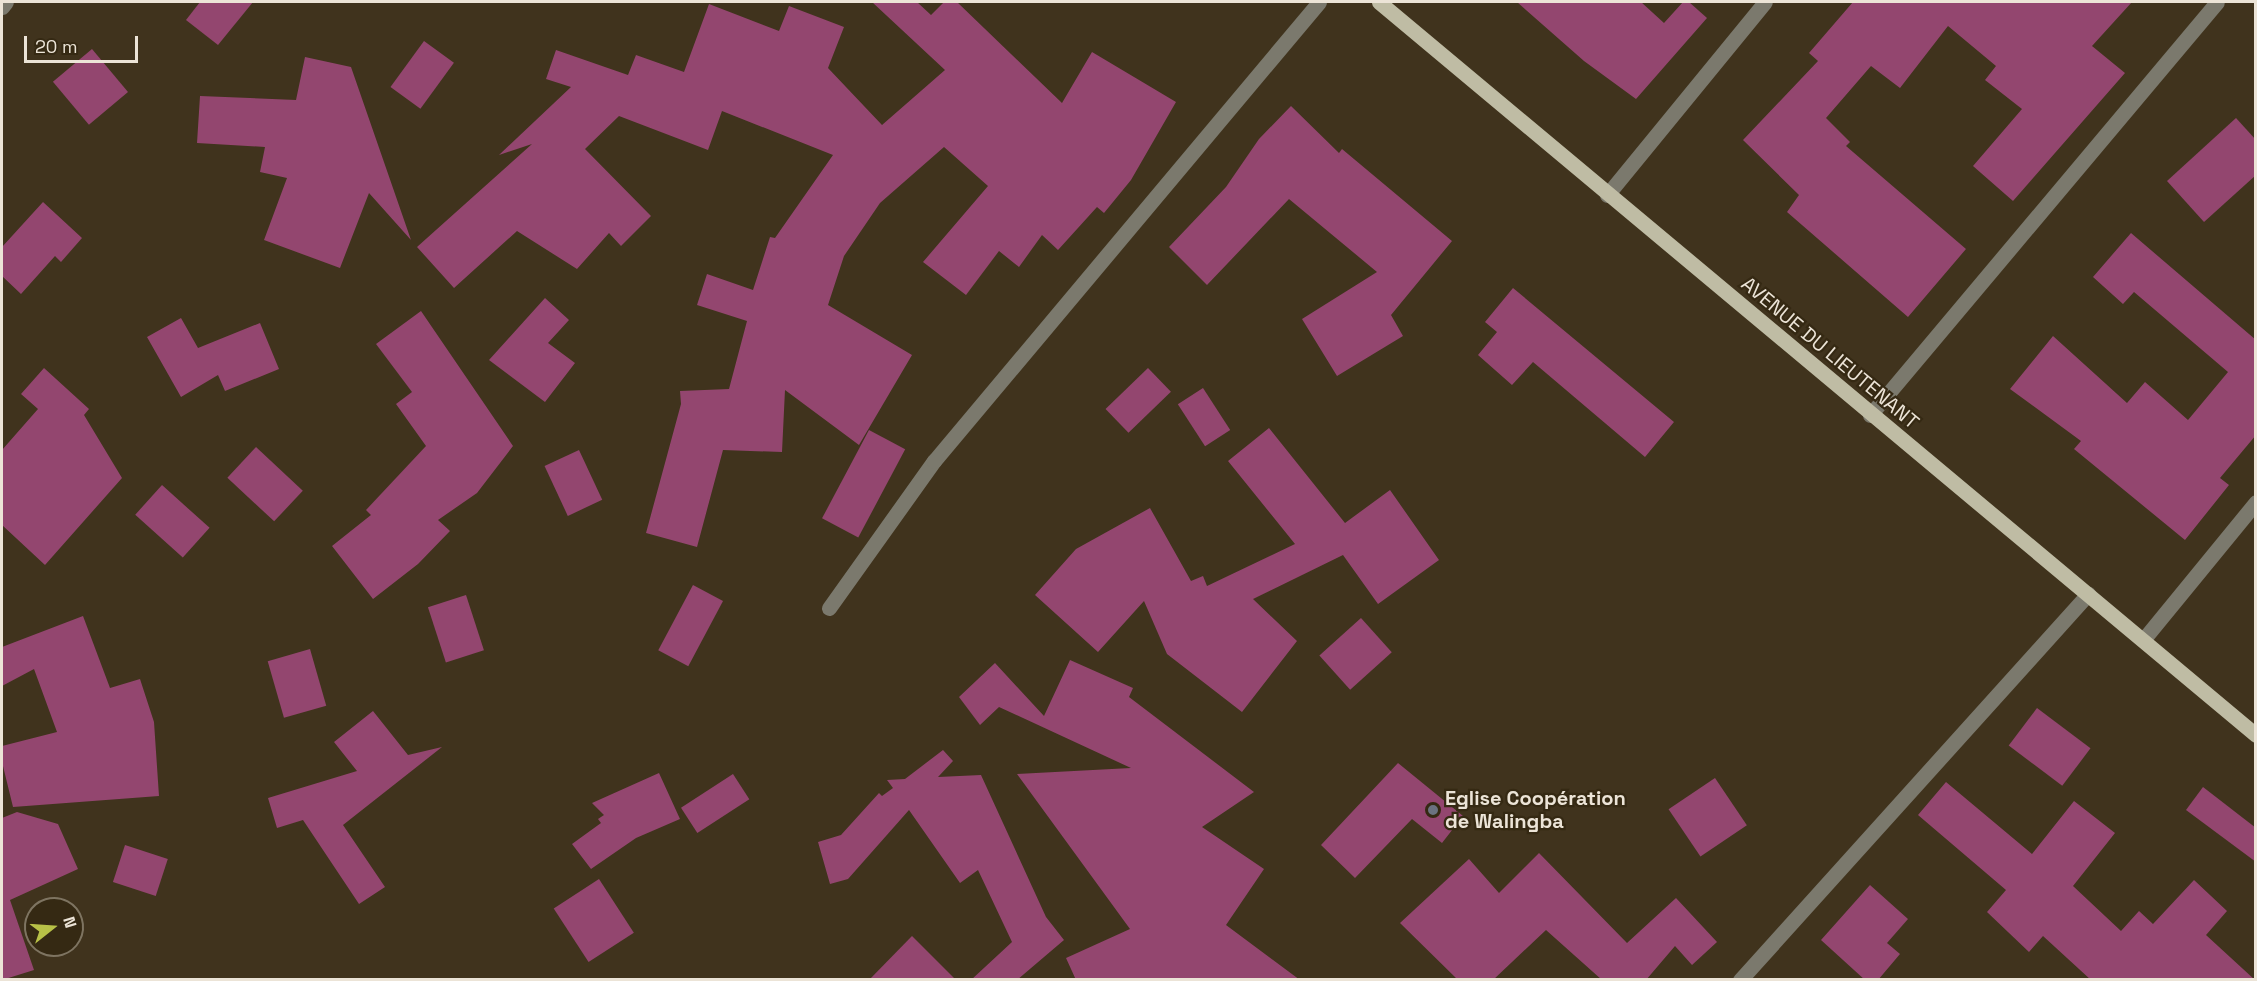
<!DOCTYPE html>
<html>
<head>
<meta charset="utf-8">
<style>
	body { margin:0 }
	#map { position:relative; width:2257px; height:981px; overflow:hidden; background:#40331d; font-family:"Space Grotesk",sans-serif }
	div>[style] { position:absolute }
	.building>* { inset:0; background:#93466f; transform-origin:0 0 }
	.minor>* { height:15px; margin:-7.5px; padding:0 7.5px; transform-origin:7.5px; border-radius:7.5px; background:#7b796d }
	.major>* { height:15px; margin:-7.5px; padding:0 7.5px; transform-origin:7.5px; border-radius:7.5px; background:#bfbca4 }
	.dots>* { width:16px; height:16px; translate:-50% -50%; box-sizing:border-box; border:3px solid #352913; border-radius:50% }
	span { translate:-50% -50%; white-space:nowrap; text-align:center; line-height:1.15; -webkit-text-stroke:4.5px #352913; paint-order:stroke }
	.street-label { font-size:20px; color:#ece4d7 }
	.poi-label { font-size:20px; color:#ece4d7; font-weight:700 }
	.left { translate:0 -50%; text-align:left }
	.frame { position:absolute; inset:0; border:3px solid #ece4d7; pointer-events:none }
	.north { position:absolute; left:24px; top:897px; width:60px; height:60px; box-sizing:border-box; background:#352913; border:2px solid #7e7461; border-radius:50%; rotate:73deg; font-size:16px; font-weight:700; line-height:24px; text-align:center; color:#ece4d7 }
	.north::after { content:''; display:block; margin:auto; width:21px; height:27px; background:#b8c147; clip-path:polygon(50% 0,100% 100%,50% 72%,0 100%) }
	.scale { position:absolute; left:24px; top:36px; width:114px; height:27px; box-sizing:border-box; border:3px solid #ece4d7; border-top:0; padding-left:8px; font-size:18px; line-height:21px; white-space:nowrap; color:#ece4d7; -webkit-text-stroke:4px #352913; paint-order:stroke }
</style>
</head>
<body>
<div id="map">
	<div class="building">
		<i style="clip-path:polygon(200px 2px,253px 2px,218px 45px,186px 20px)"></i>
		<i style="clip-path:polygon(872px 2px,917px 2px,931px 15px,944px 2px,957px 2px,1062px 103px,1092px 52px,1176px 102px,1131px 180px,1104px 213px,1097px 207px,1058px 250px,1042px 235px,1019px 267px,999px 251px,966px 295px,923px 262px,988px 186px,944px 147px,880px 203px,844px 256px,828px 305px,912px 355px,859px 445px,785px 390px,782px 452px,723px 450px,697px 547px,646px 533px,681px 404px,680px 391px,729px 389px,747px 321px,697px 305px,707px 274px,753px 290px,770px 237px,775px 238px,833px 155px,722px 111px,708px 150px,619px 116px,585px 149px,651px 216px,621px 246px,609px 233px,577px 269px,517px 231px,454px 288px,417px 247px,532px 144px,499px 155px,571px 87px,546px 79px,556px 50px,628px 75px,636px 55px,684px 72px,709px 4px,779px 31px,789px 6px,844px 27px,828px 68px,882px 125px,945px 70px)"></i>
		<i style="clip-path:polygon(1517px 2px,1641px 2px,1664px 23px,1683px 2px,1689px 2px,1707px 18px,1636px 99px,1584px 61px)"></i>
		<i style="clip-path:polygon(1853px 2px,2132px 2px,2092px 46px,2125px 73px,2013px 201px,1973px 166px,2022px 109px,1985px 80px,1996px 66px,1948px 26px,1900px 88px,1871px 66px,1826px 118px,1850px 142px,1846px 146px,1966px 249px,1908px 317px,1787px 212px,1799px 195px,1743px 140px,1818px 61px,1809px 53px)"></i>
		<i style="left:424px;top:41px;width:37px;height:57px;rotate:36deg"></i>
		<i style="left:92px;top:49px;width:56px;height:51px;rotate:50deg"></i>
		<i style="clip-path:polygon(305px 57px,351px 67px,411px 240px,369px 193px,340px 268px,264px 240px,287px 178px,260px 172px,265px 147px,197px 143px,200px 96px,296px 100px)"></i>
		<i style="clip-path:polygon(1291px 106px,1339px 153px,1342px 149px,1452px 241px,1391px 315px,1403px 336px,1337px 376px,1302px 319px,1377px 272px,1289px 199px,1207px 285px,1169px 247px,1226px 187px,1259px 139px)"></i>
		<i style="clip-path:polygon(2236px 118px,2256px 140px,2256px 175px,2204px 222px,2167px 181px)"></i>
		<i style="clip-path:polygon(43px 202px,82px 238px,61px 262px,55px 256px,21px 294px,2px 276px,2px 247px)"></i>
		<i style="clip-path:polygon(2131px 233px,2256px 340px,2256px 435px,2220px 478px,2229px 485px,2185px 540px,2074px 449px,2081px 441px,2010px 389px,2053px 336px,2127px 403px,2145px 382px,2188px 420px,2228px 372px,2134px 292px,2123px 304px,2093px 277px)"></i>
		<i style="clip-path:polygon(1513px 288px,1674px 422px,1645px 457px,1533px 362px,1512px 385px,1478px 355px,1497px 332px,1485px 322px)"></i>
		<i style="clip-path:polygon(545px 298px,569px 320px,548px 343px,575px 363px,545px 402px,489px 360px)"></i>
		<i style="clip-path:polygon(421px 311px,513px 446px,477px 493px,438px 520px,450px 531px,418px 564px,373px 599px,332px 546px,371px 515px,366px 510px,426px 446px,396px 404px,412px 392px,376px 344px)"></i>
		<i style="clip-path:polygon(181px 318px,198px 348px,260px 323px,279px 369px,225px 391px,218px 375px,181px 397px,147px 337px)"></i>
		<i style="clip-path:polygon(44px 368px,89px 409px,84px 415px,122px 478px,45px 565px,2px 525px,2px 450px,38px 409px,21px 394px)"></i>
		<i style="left:1148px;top:368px;width:33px;height:59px;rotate:46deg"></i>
		<i style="left:1203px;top:388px;width:50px;height:30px;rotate:57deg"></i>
		<i style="clip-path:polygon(1269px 428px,1345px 523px,1390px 490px,1439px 560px,1378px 604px,1343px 555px,1253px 599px,1297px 641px,1242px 712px,1167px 654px,1144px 601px,1098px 652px,1035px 595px,1076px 549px,1150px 508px,1191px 581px,1203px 576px,1207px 586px,1295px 544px,1228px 461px)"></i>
		<i style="left:869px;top:430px;width:41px;height:100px;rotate:28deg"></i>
		<i style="left:256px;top:447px;width:64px;height:42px;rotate:43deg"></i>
		<i style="left:579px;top:450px;width:55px;height:38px;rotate:65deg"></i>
		<i style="left:162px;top:485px;width:64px;height:40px;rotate:42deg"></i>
		<i style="left:693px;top:585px;width:34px;height:74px;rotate:28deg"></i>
		<i style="left:466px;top:595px;width:58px;height:40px;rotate:72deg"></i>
		<i style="clip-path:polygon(83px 616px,110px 688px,140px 679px,154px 722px,159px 796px,13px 807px,2px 762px,2px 746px,57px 732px,34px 669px,2px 686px,2px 647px)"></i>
		<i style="left:1361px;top:618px;width:46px;height:56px;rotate:48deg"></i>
		<i style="left:310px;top:649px;width:59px;height:44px;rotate:74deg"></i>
		<i style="clip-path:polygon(1070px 660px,1133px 688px,1129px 697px,1254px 792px,1202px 827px,1264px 869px,1226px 925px,1300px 980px,1076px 980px,1066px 958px,1130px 929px,1017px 774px,1131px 768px,999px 707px,980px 725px,959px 697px,995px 663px,1044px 716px)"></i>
		<i style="left:2037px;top:708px;width:67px;height:47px;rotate:37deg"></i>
		<i style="clip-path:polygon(373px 711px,408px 755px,442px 747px,343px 825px,385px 887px,359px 904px,303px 820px,277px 828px,268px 798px,357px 771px,334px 742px)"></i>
		<i style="clip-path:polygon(943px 750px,953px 761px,938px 777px,981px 775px,1046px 917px,1064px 940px,1017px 980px,971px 980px,1012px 942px,978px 870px,960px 883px,909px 810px,848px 879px,830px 884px,818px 842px,841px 835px,879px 793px,882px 796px,893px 788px,887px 780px,905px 779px)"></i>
		<i style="clip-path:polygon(1398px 763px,1463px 816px,1442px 843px,1412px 819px,1355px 878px,1321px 845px)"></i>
		<i style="clip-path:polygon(659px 773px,680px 819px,636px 838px,591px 869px,572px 844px,601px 823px,598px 819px,604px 815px,592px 803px)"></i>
		<i style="left:733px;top:774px;width:30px;height:62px;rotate:57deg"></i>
		<i style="left:1715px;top:778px;width:57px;height:56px;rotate:56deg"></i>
		<i style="clip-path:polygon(1946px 782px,2032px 854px,2074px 801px,2115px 833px,2073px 886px,2121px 931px,2139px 911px,2153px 924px,2194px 880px,2227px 911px,2206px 935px,2255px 980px,2091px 980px,2043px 936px,2029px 952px,1987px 912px,2006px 890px,1918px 815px)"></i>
		<i style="clip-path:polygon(2203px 787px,2256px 828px,2256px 862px,2186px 810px)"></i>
		<i style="clip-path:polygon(17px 812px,58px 824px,78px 869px,10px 900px,34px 970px,2px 980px,2px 818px)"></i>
		<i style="left:125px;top:845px;width:45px;height:39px;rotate:18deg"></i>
		<i style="clip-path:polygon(1539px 853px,1627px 943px,1676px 898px,1717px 942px,1692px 965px,1675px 946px,1646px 980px,1602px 980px,1546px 930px,1493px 980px,1458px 980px,1400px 923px,1469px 859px,1499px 893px)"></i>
		<i style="left:599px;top:879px;width:64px;height:54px;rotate:57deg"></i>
		<i style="clip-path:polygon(1870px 885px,1908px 919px,1887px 943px,1900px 954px,1878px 980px,1865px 980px,1821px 940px)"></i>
		<i style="clip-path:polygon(912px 936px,956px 980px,869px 980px)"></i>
	</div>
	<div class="minor">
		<i style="left:2px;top:7px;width:6px;rotate:-51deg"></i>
		<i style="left:1607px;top:195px;width:249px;rotate:-50.7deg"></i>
		<i style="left:1870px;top:415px;width:539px;rotate:-49.96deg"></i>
		<i style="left:829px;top:608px;width:181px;rotate:-54.5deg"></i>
		<i style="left:934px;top:461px;width:599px;rotate:-50.01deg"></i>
		<i style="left:2143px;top:640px;width:178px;rotate:-50.7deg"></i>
		<i style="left:1740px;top:980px;width:520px;rotate:-47.96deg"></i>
	</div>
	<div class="major">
		<i style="left:1379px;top:2px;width:1143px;rotate:39.89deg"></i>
	</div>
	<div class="dots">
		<i style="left:1433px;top:810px;background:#6b7280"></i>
	</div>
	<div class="street-label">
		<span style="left:1830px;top:353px;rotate:40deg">AVENUE DU LIEUTENANT</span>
	</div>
	<div class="poi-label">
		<span class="left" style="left:1445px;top:810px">Eglise Coopération<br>de Walingba</span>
	</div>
	<div class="frame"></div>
	<div class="north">N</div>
	<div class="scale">20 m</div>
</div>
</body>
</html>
